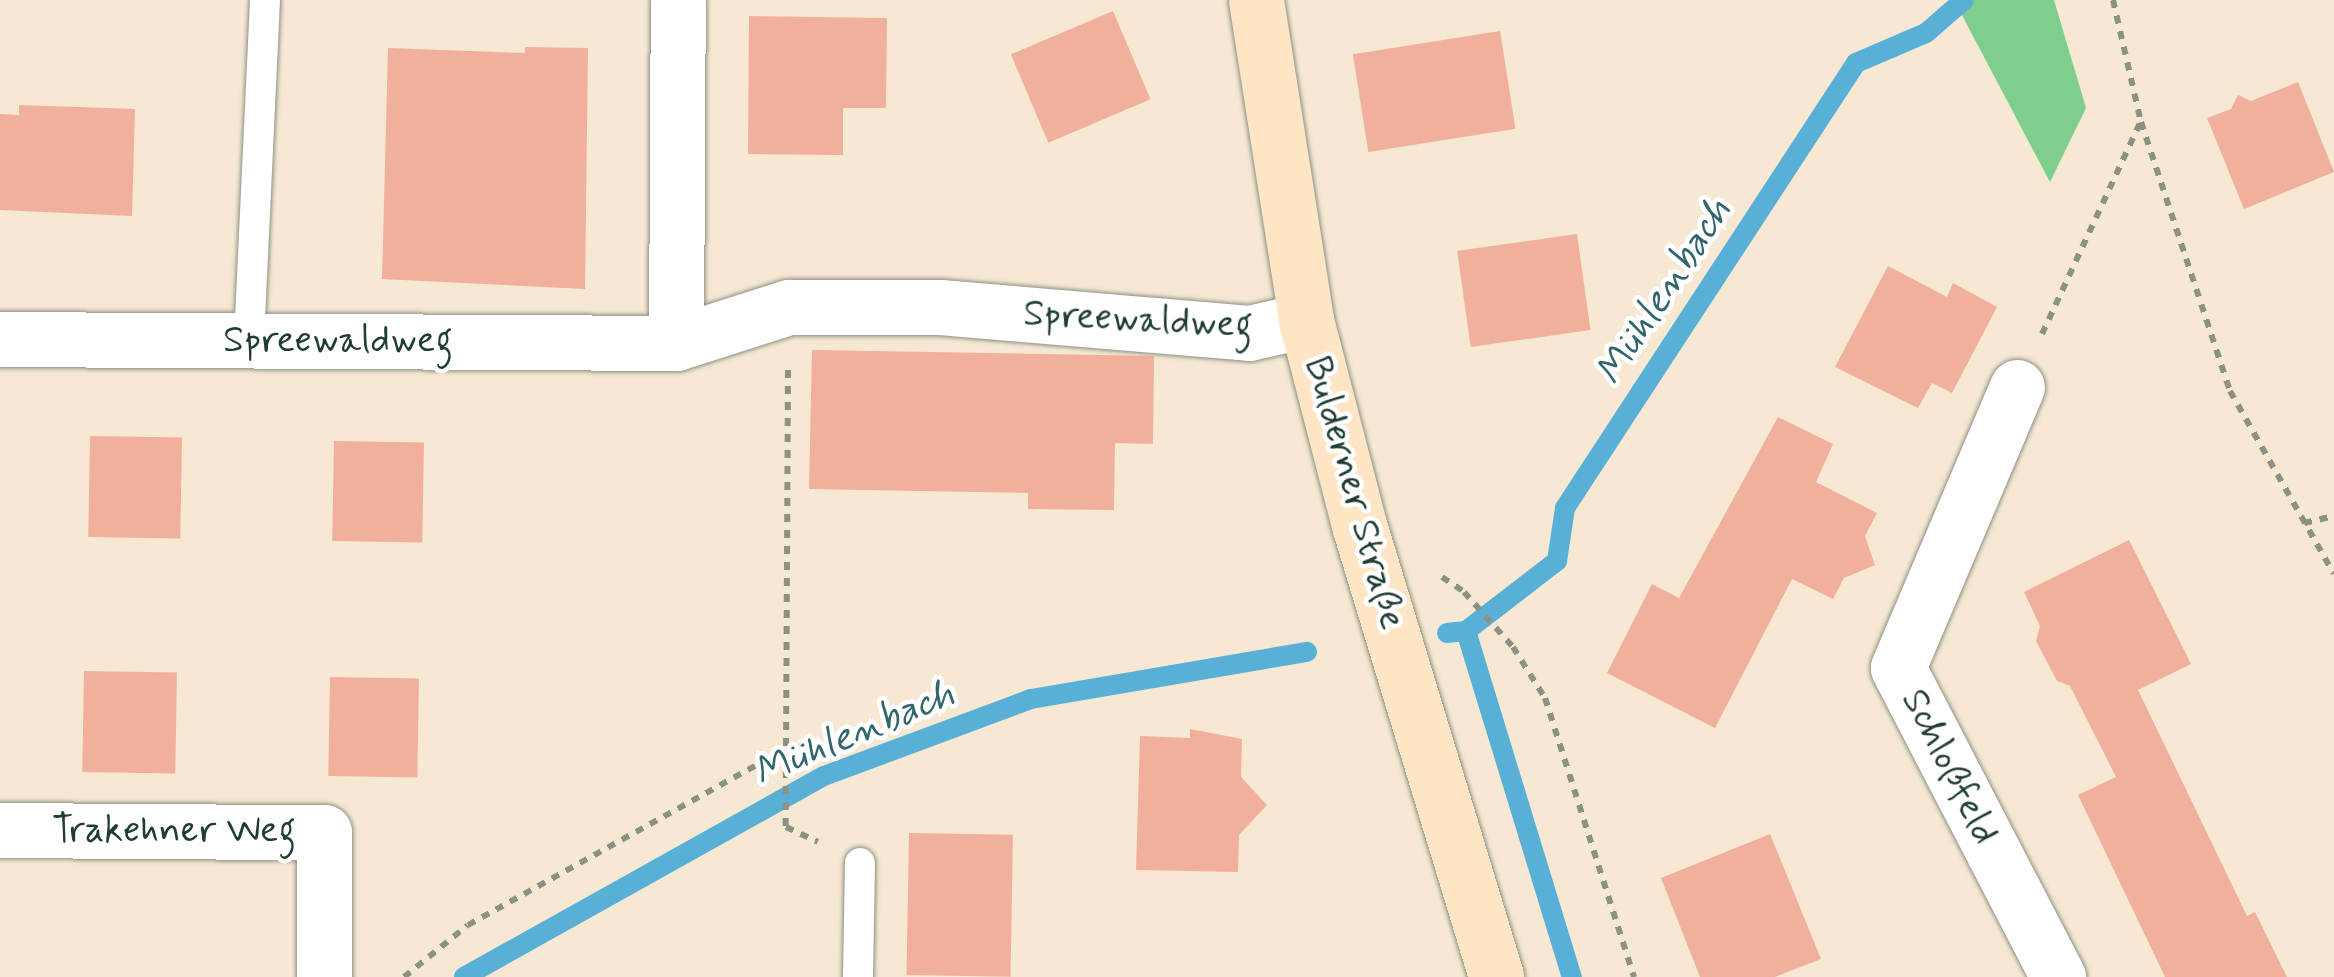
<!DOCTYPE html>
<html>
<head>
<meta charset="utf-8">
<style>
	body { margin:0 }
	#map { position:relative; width:2334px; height:977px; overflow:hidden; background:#f7e8d3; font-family:Mynerve,sans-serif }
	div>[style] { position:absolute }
	.green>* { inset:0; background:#7ece8e }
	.stream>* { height:20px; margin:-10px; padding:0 10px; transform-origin:10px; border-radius:10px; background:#59b0d6 }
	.building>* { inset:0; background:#f0b09c; transform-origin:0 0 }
	.path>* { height:6px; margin-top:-3px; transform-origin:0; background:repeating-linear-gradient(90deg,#8b9284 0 8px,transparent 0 16px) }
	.roads { filter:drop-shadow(0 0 2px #8b9284) drop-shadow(0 0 2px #8b9284) }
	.lane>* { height:30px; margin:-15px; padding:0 15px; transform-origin:15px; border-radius:15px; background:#fff }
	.street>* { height:55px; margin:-27.5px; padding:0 27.5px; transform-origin:27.5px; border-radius:27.5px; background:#fff }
	.secondary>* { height:55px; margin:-27.5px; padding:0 27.5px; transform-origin:27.5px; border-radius:27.5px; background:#fde5c5 }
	span { translate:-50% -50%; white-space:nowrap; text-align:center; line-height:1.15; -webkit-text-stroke:9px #fff; paint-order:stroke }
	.street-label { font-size:38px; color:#1f3d34 }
	.water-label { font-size:40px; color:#33656d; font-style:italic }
</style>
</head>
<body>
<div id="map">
	<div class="green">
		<i style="clip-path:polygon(1954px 0,2054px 0,2086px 108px,2050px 182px)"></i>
	</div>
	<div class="stream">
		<i style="left:1466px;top:631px;width:362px;rotate:73deg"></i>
		<i style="left:1447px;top:633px;width:19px;rotate:-6deg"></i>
		<i style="left:1466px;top:631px;width:115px;rotate:-37.6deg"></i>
		<i style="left:1557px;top:561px;width:54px;rotate:-81.4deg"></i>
		<i style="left:1565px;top:508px;width:532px;rotate:-56.82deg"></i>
		<i style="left:1856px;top:63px;width:76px;rotate:-23.2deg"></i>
		<i style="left:1926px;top:33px;width:50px;rotate:-41deg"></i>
		<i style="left:464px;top:977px;width:412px;rotate:-29.2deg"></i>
		<i style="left:824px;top:776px;width:221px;rotate:-20.4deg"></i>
		<i style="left:1031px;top:699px;width:280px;rotate:-9.7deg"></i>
	</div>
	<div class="building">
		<i style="left:1113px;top:11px;width:96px;height:111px;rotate:67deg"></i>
		<i style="clip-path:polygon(749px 16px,887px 18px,886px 108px,843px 108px,843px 155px,748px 154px)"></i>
		<i style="left:1500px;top:31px;width:99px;height:149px;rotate:81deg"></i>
		<i style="clip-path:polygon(525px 47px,588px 48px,585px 289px,382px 279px,388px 48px,525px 53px)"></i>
		<i style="clip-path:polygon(2298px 82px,2334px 172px,2244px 209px,2207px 118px,2231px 109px,2238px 95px,2251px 101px)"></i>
		<i style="clip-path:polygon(19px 105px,135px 109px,132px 216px,0 210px,0 114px,19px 115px)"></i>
		<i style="left:1577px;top:234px;width:97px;height:121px;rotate:82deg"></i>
		<i style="clip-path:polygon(1888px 266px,1947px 297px,1953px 283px,1997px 307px,1952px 393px,1932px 383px,1918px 408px,1835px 367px)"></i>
		<i style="clip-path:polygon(812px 350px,1154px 356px,1153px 444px,1115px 443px,1114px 510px,1028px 509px,1028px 493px,809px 489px)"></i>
		<i style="clip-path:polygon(1778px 417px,1833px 444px,1816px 482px,1877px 513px,1865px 536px,1875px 565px,1844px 578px,1833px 599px,1792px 579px,1715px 728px,1607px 673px,1652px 584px,1679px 598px)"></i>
		<i style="left:90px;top:436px;width:92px;height:101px;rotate:1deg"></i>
		<i style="left:334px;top:441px;width:90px;height:100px;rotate:1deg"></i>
		<i style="clip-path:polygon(2129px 540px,2191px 664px,2138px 690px,2247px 916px,2255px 912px,2287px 977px,2165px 977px,2078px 795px,2116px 777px,2070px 686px,2057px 681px,2036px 641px,2040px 626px,2024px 592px)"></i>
		<i style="left:84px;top:671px;width:93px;height:101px;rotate:1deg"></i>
		<i style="left:330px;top:677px;width:89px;height:99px;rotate:1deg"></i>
		<i style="clip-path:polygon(1190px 729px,1242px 739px,1241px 777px,1267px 805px,1239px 835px,1238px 872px,1136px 870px,1140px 736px,1190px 738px)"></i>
		<i style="left:909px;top:833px;width:104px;height:142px;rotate:1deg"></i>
		<i style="clip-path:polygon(1770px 834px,1821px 959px,1775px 977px,1700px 977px,1661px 878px)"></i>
	</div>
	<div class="path">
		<i style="left:2113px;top:0;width:125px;rotate:77.1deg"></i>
		<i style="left:2141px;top:122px;width:283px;rotate:71.7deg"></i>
		<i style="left:2230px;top:391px;width:210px;rotate:60.4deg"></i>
		<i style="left:2042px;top:334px;width:233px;rotate:-65.1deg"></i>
		<i style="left:788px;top:370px;width:457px;rotate:90.3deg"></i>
		<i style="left:786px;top:827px;width:35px;rotate:25deg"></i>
		<i style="left:2304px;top:523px;width:31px;rotate:-13deg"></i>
		<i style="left:1442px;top:577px;width:27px;rotate:34deg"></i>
		<i style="left:1464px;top:592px;width:74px;rotate:48.3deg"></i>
		<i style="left:1513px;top:647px;width:60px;rotate:57.9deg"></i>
		<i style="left:1545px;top:698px;width:293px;rotate:72.3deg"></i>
		<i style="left:404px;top:977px;width:82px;rotate:-39.1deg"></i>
		<i style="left:468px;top:925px;width:361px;rotate:-29deg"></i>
	</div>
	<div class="roads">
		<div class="lane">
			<i style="left:249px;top:340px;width:340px;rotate:-87.3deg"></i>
			<i style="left:858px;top:977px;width:114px;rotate:-89deg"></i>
		</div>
		<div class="street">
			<i style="left:0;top:339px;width:676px;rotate:0.34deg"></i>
			<i style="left:676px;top:343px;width:119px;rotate:-17.7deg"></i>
			<i style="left:789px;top:307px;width:151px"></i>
			<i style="left:940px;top:307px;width:310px;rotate:4.8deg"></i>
			<i style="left:1249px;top:333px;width:58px;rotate:-12.8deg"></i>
			<i style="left:676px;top:343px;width:343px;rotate:-89.7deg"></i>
			<i style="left:2017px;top:387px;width:305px;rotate:113deg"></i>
			<i style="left:1898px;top:668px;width:348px;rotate:62.6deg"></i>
			<i style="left:0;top:830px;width:324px;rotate:0.4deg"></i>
			<i style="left:324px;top:832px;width:145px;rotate:90deg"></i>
		</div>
		<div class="secondary">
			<i style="left:1256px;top:0;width:324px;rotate:81.1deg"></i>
			<i style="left:1306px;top:320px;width:212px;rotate:75.5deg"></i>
			<i style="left:1359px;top:525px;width:472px;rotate:73.1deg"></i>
		</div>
	</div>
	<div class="street-label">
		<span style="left:1138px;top:320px;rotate:3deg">Spreewaldweg</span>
		<span style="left:338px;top:341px">Spreewaldweg</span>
		<span style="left:1354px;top:493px;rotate:74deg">Bulderner Straße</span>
		<span style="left:1949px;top:767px;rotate:63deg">Schloßfeld</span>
		<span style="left:174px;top:831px">Trakehner Weg</span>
	</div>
	<div class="water-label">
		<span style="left:1664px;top:292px;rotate:-57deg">Mühlenbach</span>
		<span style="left:854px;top:734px;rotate:-23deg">Mühlenbach</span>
	</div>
</div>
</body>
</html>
